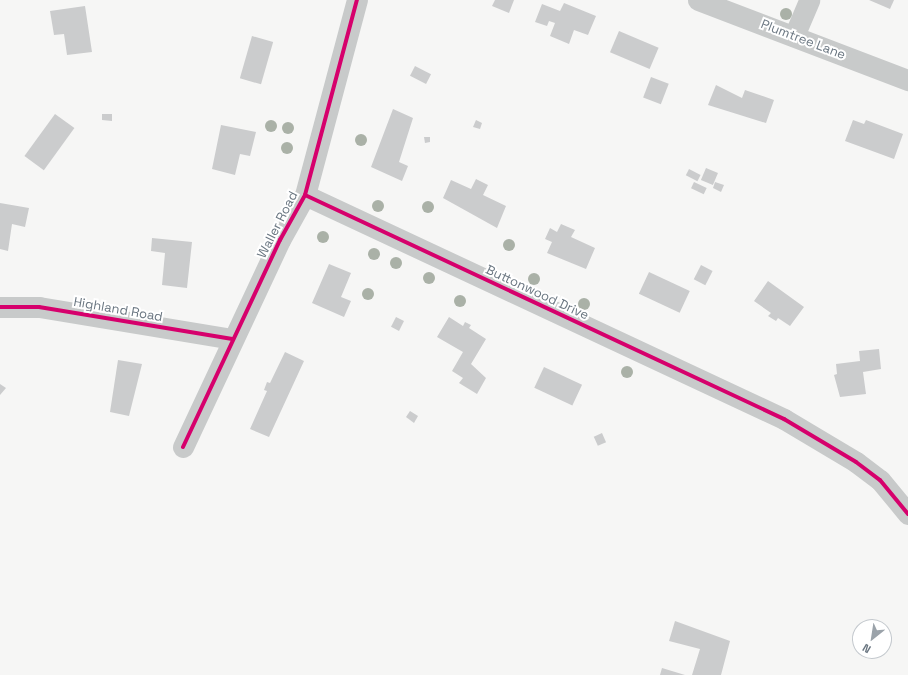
<!DOCTYPE html>
<html>
<head>
<meta charset="utf-8">
<style>
	body { margin:0 }
	#map { position:relative; width:908px; height:675px; overflow:hidden; background:#f6f6f5; font-family:"Space Grotesk",sans-serif }
	div>[style] { position:absolute }
	.building>* { inset:0; background:#cbcccd; transform-origin:0 0 }
	.street>* { height:21px; margin:-10.5px; padding:0 10.5px; transform-origin:10.5px; border-radius:10.5px; background:#c8caca }
	.cycleway>* { height:4px; margin:-2px; padding:0 2px; transform-origin:2px; border-radius:2px; background:#d6006c }
	.trees>* { width:12px; height:12px; margin:-6px; border-radius:50%; background:#aab1a7 }
	span { translate:-50% -50%; white-space:nowrap; text-align:center; line-height:1.15; -webkit-text-stroke:4px #fff; paint-order:stroke }
	.street-label { font-size:13px; color:#6a7681 }
	.north { position:absolute; left:852px; top:619px; width:40px; height:40px; box-sizing:border-box; background:#fff; border:1px solid #c3c8cd; border-radius:50%; rotate:210deg; font-size:11px; font-weight:700; line-height:16px; text-align:center; color:#6a7681 }
	.north::after { content:''; display:block; margin:auto; width:14px; height:18px; background:#9ba3aa; clip-path:polygon(50% 0,100% 100%,50% 72%,0 100%) }
</style>
</head>
<body>
<div id="map">
	<div class="building">
		<i style="clip-path:polygon(495px 0,514px 0,509px 13px,492px 6px)"></i>
		<i style="clip-path:polygon(869px 0,894px 0,890px 9px)"></i>
		<i style="clip-path:polygon(564px 3px,596px 16px,588px 35px,574px 30px,569px 44px,550px 36px,555px 23px,549px 21px,547px 26px,535px 22px,542px 4px,560px 11px)"></i>
		<i style="clip-path:polygon(85px 6px,92px 52px,67px 55px,64px 34px,54px 35px,50px 11px)"></i>
		<i style="left:619px;top:31px;width:43px;height:23px;rotate:23deg"></i>
		<i style="left:252px;top:36px;width:22px;height:44px;rotate:16deg"></i>
		<i style="left:415px;top:66px;width:18px;height:11px;rotate:27deg"></i>
		<i style="left:651px;top:77px;width:19px;height:22px;rotate:21deg"></i>
		<i style="clip-path:polygon(716px 85px,742px 98px,745px 90px,774px 100px,766px 123px,708px 105px)"></i>
		<i style="clip-path:polygon(393px 109px,413px 118px,399px 162px,408px 166px,402px 181px,371px 167px)"></i>
		<i style="left:55px;top:114px;width:24px;height:52px;rotate:36deg"></i>
		<i style="clip-path:polygon(102px 114px,112px 114px,112px 121px,102px 120px)"></i>
		<i style="clip-path:polygon(476px 120px,482px 123px,480px 129px,473px 127px)"></i>
		<i style="clip-path:polygon(853px 120px,864px 124px,866px 120px,903px 134px,894px 159px,845px 141px)"></i>
		<i style="clip-path:polygon(221px 125px,256px 132px,250px 156px,240px 154px,235px 175px,212px 169px)"></i>
		<i style="clip-path:polygon(424px 137px,430px 137px,430px 142px,425px 143px)"></i>
		<i style="left:706px;top:168px;width:13px;height:13px;rotate:23deg"></i>
		<i style="left:689px;top:169px;width:13px;height:7px;rotate:27deg"></i>
		<i style="clip-path:polygon(476px 179px,488px 185px,483px 195px,506px 206px,497px 228px,443px 198px,451px 180px,471px 189px)"></i>
		<i style="left:694px;top:182px;width:14px;height:7px;rotate:25deg"></i>
		<i style="clip-path:polygon(715px 182px,724px 185px,721px 192px,713px 188px)"></i>
		<i style="clip-path:polygon(0 203px,29px 208px,25px 227px,12px 224px,8px 251px,0 249px)"></i>
		<i style="clip-path:polygon(561px 224px,575px 230px,571px 237px,595px 248px,586px 269px,547px 253px,552px 242px,545px 239px,550px 228px,557px 232px)"></i>
		<i style="clip-path:polygon(152px 238px,192px 242px,187px 288px,162px 285px,165px 253px,151px 251px)"></i>
		<i style="clip-path:polygon(329px 264px,351px 273px,341px 297px,351px 301px,344px 317px,312px 303px)"></i>
		<i style="left:701px;top:265px;width:13px;height:16px;rotate:27deg"></i>
		<i style="left:649px;top:272px;width:45px;height:24px;rotate:25deg"></i>
		<i style="clip-path:polygon(768px 281px,804px 307px,790px 326px,778px 318px,776px 321px,768px 316px,771px 313px,754px 301px)"></i>
		<i style="left:396px;top:317px;width:9px;height:11px;rotate:27deg"></i>
		<i style="clip-path:polygon(449px 317px,463px 326px,465px 322px,471px 325px,469px 328px,486px 339px,471px 364px,486px 378px,477px 394px,459px 383px,463px 378px,452px 371px,463px 352px,437px 337px)"></i>
		<i style="clip-path:polygon(879px 349px,881px 369px,863px 372px,866px 394px,840px 397px,834px 375px,837px 374px,836px 364px,860px 361px,859px 351px)"></i>
		<i style="clip-path:polygon(285px 352px,304px 361px,269px 437px,250px 429px,267px 391px,264px 390px,267px 382px,270px 383px)"></i>
		<i style="clip-path:polygon(118px 360px,142px 364px,129px 416px,110px 412px)"></i>
		<i style="left:544px;top:367px;width:42px;height:23px;rotate:25deg"></i>
		<i style="clip-path:polygon(0 384px,6px 388px,0 395px)"></i>
		<i style="clip-path:polygon(410px 411px,418px 416px,414px 423px,406px 417px)"></i>
		<i style="left:602px;top:433px;width:10px;height:9px;rotate:66deg"></i>
		<i style="clip-path:polygon(675px 621px,730px 641px,721px 675px,692px 675px,700px 649px,669px 641px)"></i>
		<i style="clip-path:polygon(662px 668px,685px 675px,660px 675px)"></i>
	</div>
	<div class="street">
		<i style="left:698px;top:0;width:225px;rotate:20.9deg"></i>
		<i style="left:794px;top:36px;width:39px;rotate:-67deg"></i>
		<i style="left:305px;top:195px;width:529px;rotate:25.06deg"></i>
		<i style="left:784px;top:419px;width:84px;rotate:30.8deg"></i>
		<i style="left:856px;top:462px;width:30px;rotate:37deg"></i>
		<i style="left:880px;top:480px;width:44px;rotate:50.5deg"></i>
		<i style="left:0;top:307px;width:39px"></i>
		<i style="left:39px;top:307px;width:196px;rotate:9.4deg"></i>
		<i style="left:183px;top:447px;width:229px;rotate:-64.9deg"></i>
		<i style="left:280px;top:240px;width:51px;rotate:-60.9deg"></i>
		<i style="left:305px;top:195px;width:202px;rotate:-75.1deg"></i>
	</div>
	<div class="cycleway">
		<i style="left:305px;top:195px;width:529px;rotate:25.06deg"></i>
		<i style="left:784px;top:419px;width:84px;rotate:30.8deg"></i>
		<i style="left:856px;top:462px;width:30px;rotate:37deg"></i>
		<i style="left:880px;top:480px;width:44px;rotate:50.5deg"></i>
		<i style="left:0;top:307px;width:39px"></i>
		<i style="left:39px;top:307px;width:196px;rotate:9.4deg"></i>
		<i style="left:183px;top:447px;width:229px;rotate:-64.9deg"></i>
		<i style="left:280px;top:240px;width:51px;rotate:-60.9deg"></i>
		<i style="left:305px;top:195px;width:202px;rotate:-75.1deg"></i>
	</div>
	<div class="trees">
		<i style="left:786px;top:14px"></i>
		<i style="left:271px;top:126px"></i>
		<i style="left:288px;top:128px"></i>
		<i style="left:361px;top:140px"></i>
		<i style="left:287px;top:148px"></i>
		<i style="left:378px;top:206px"></i>
		<i style="left:428px;top:207px"></i>
		<i style="left:323px;top:237px"></i>
		<i style="left:509px;top:245px"></i>
		<i style="left:374px;top:254px"></i>
		<i style="left:396px;top:263px"></i>
		<i style="left:429px;top:278px"></i>
		<i style="left:534px;top:279px"></i>
		<i style="left:368px;top:294px"></i>
		<i style="left:460px;top:301px"></i>
		<i style="left:584px;top:304px"></i>
		<i style="left:627px;top:372px"></i>
	</div>
	<div class="street-label">
		<span style="left:803px;top:40px;rotate:21deg">Plumtree Lane</span>
		<span style="left:278px;top:225px;rotate:-63deg">Waller Road</span>
		<span style="left:537px;top:293px;rotate:25deg">Buttonwood Drive</span>
		<span style="left:118px;top:310px;rotate:10deg">Highland Road</span>
	</div>
	<div class="north">N</div>
</div>
</body>
</html>
